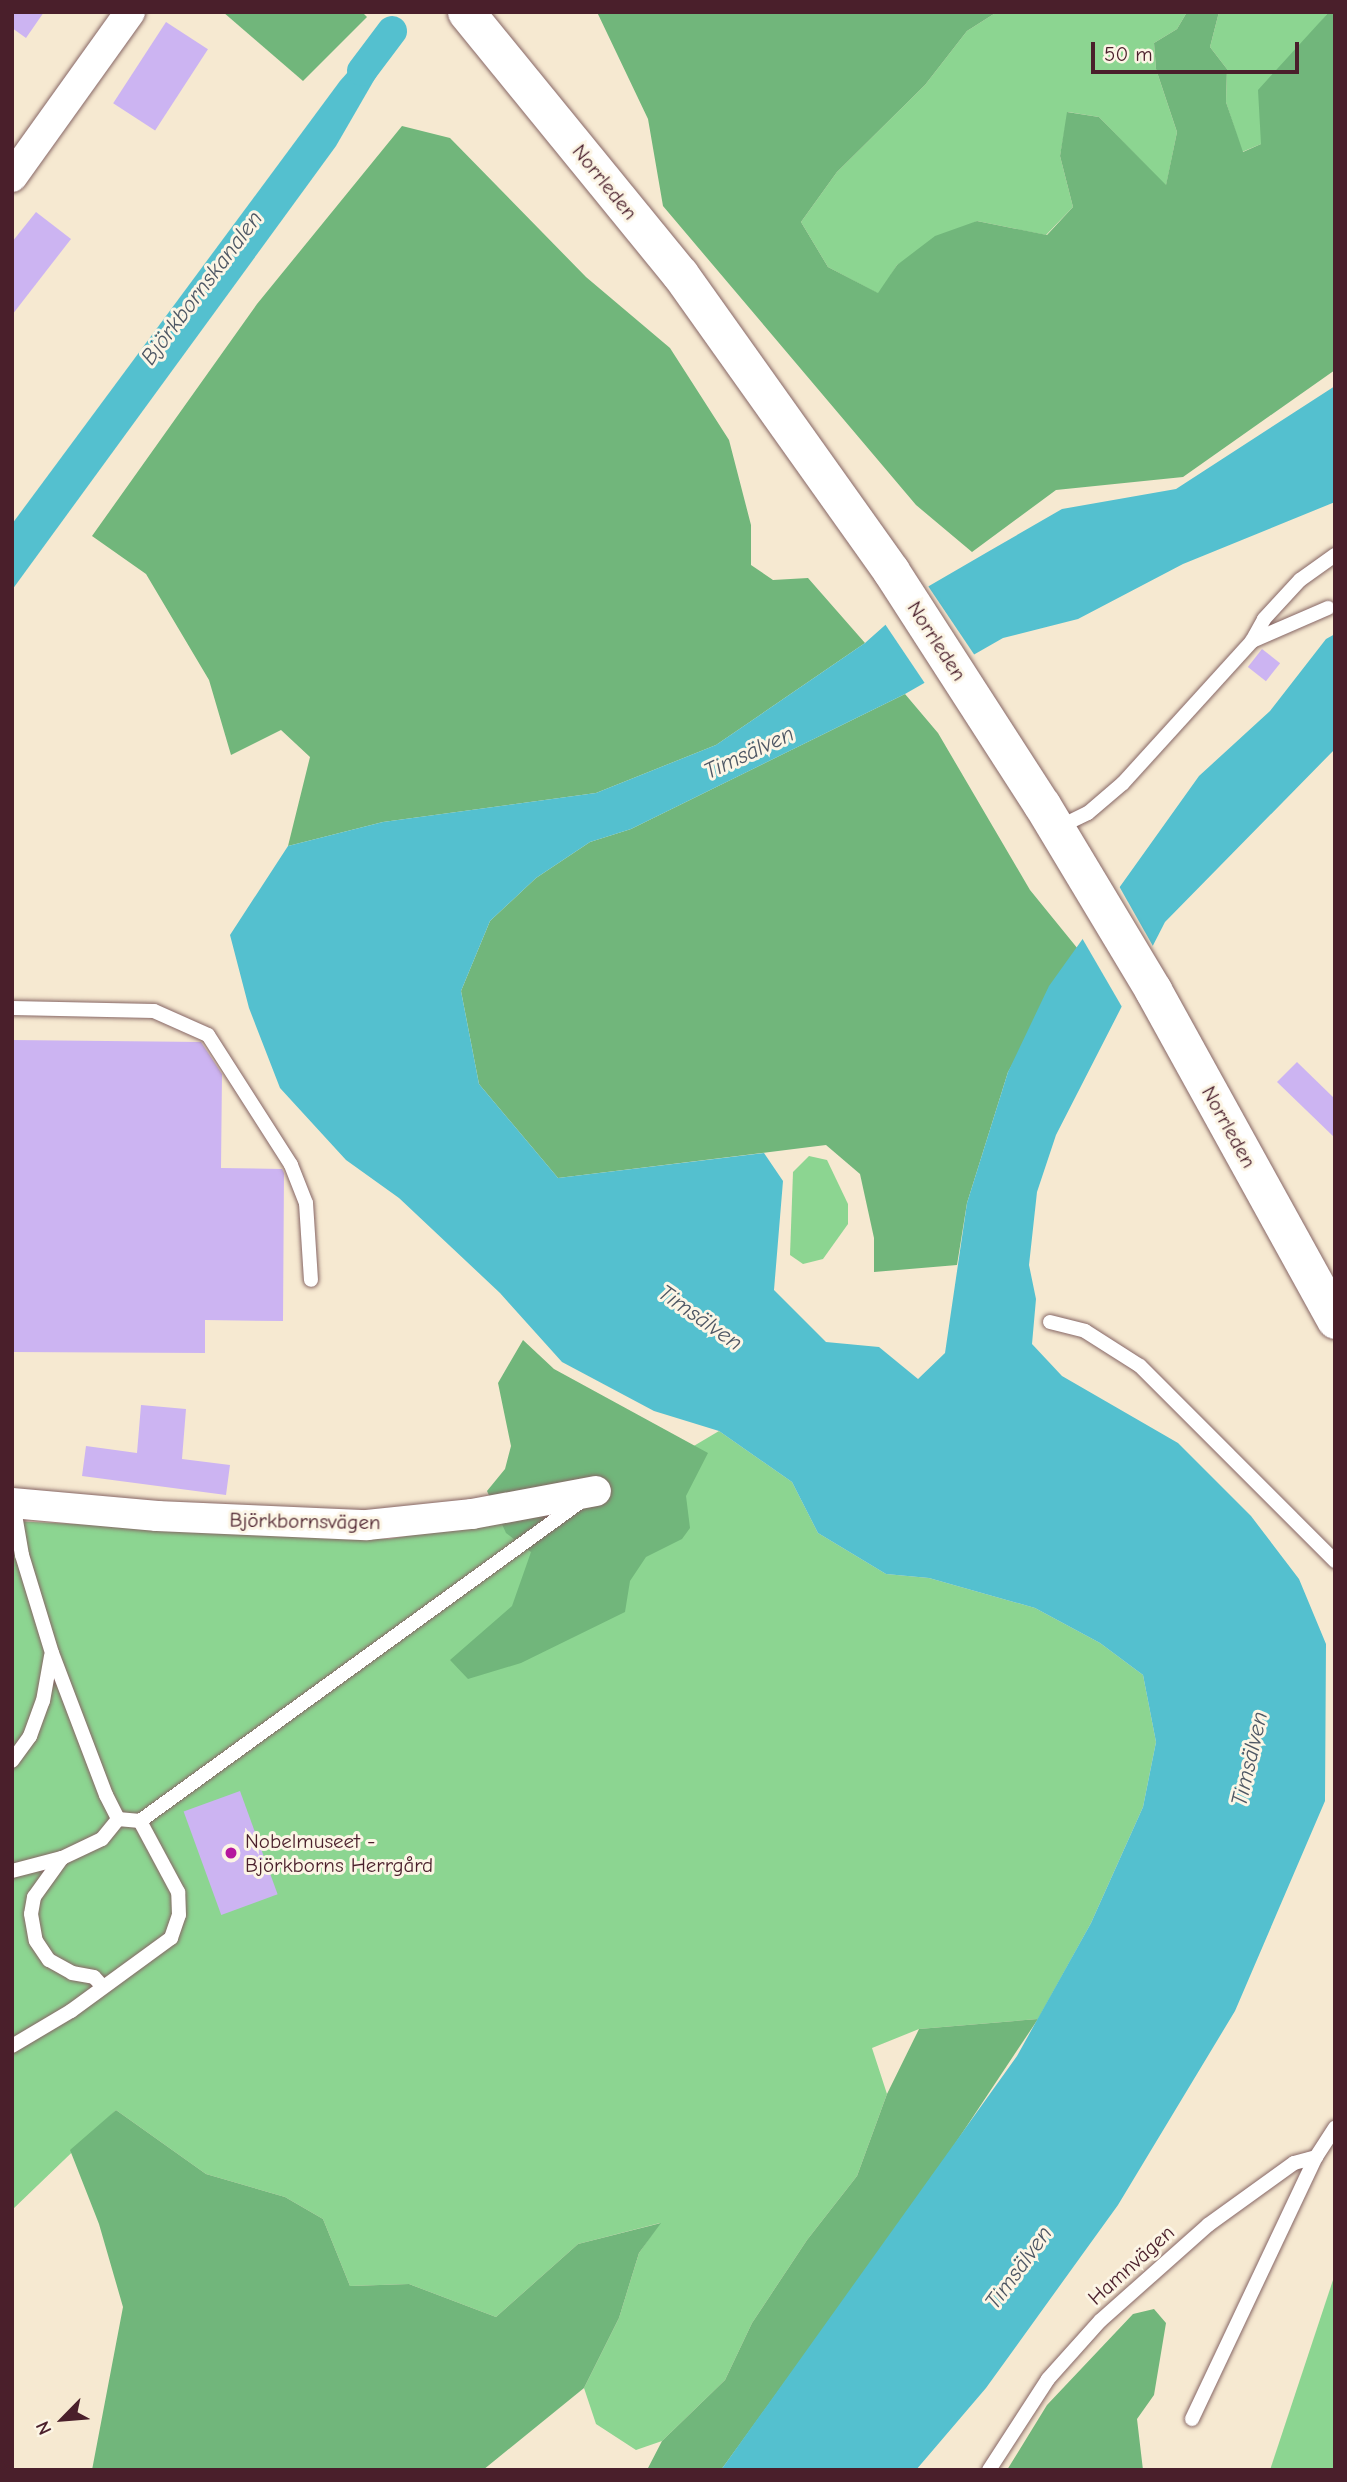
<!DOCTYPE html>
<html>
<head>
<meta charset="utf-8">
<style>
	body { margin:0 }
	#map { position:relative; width:1347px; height:2482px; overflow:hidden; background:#f6e9d1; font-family:"Comic Neue",sans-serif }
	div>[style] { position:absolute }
	.green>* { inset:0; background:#8cd591 }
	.forest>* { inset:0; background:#71b67b }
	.water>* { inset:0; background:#54c0cf }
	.pier>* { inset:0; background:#f6e9d1; transform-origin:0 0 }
	.canal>* { height:30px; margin:-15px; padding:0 15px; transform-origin:15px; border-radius:15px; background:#54c0cf }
	.building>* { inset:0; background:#ccb4f2; transform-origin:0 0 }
	.roads { filter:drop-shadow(0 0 2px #866665) drop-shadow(0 0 2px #866665) }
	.service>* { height:14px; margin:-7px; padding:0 7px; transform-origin:7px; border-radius:7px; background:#fff }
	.minor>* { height:30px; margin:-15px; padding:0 15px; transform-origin:15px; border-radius:15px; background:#fff }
	.tertiary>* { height:37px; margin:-18.5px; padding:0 18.5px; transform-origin:18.5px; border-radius:18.5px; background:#fff }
	.dots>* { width:19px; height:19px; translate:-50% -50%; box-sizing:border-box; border:4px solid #fcf5e5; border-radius:50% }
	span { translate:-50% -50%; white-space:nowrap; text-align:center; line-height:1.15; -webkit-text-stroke:6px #fcf5e5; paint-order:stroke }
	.street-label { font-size:21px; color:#4a1f2b }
	.poi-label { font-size:21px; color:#4a1f2b }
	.left { translate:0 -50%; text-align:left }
	.water-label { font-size:23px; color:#4e5764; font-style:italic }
	.frame { position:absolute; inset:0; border:14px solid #4a1f2b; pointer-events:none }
	.north { position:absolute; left:28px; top:2384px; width:70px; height:70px; -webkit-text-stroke:5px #fcf5e5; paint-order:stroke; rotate:245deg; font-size:19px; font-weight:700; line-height:28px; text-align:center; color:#4a1f2b }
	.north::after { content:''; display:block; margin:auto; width:24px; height:32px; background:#4a1f2b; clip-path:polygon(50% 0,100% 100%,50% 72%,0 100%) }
	.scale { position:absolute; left:1091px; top:42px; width:208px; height:32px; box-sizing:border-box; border:4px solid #4a1f2b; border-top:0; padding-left:9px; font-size:21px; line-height:24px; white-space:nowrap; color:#4a1f2b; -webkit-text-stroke:5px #fcf5e5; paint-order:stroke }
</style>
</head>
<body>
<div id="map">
	<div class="green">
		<i style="clip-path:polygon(997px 12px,1187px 12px,1177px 29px,1154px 43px,1156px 69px,1177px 132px,1166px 186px,1099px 117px,1068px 112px,1060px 156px,1073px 207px,1046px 235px,977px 221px,897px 265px,879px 294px,828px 267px,801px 222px,837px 172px,925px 85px,967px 31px)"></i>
		<i style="clip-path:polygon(1219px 12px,1329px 12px,1302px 44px,1261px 144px,1242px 152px,1226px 102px,1227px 69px,1210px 47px)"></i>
		<i style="clip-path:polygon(809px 1156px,827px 1160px,848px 1204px,848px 1224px,823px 1259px,803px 1264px,790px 1255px,793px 1172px)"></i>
		<i style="clip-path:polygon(719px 1431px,792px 1482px,818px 1533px,886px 1574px,929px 1578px,1035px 1608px,1100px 1643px,1143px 1675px,1156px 1742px,1143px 1807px,1091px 1923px,1038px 2019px,919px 2029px,872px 2048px,887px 2094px,857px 2176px,807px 2240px,752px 2323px,725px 2380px,662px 2441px,636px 2450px,596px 2424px,584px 2388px,619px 2318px,639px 2253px,660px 2223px,578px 2244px,496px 2317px,409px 2284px,350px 2286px,323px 2219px,285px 2197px,206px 2174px,116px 2110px,12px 2210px,12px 1521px,389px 1539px,596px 1504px)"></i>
		<i style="clip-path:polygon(1335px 2274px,1335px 2470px,1270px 2470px)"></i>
	</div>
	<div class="forest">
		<i style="clip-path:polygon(223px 12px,362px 12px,367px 17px,303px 81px)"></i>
		<i style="clip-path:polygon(597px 12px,997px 12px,967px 31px,925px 85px,837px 172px,801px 222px,828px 267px,878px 293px,897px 265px,935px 236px,977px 221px,1047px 235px,1073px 207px,1060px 156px,1067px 112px,1099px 117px,1166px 185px,1177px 132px,1156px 69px,1154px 43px,1177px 29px,1187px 12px,1219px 12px,1210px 47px,1227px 69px,1226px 102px,1243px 152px,1261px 144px,1258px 90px,1329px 12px,1335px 12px,1335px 370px,1183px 477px,1056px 490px,972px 552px,916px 505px,663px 206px,648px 119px)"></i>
		<i style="clip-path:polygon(402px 126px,450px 138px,586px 277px,670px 348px,729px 440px,751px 525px,751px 565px,773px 580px,808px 578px,865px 643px,716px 745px,596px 793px,383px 822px,288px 846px,310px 757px,281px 730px,231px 755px,209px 680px,146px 574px,92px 536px,257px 304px)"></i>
		<i style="clip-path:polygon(905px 694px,938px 733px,1030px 890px,1078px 949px,1008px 1072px,967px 1203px,957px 1265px,874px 1272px,874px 1238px,860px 1174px,826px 1145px,558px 1178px,479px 1084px,461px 991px,490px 921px,536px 878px,590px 842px,631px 829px)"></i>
		<i style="clip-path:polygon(523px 1340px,554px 1369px,708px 1453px,686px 1496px,690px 1528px,682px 1539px,646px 1557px,630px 1581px,625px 1612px,521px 1663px,468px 1679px,450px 1660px,512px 1606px,531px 1552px,506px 1533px,487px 1491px,505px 1469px,511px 1446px,498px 1383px)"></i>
		<i style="clip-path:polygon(1038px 2019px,929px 2183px,721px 2470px,647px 2470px,662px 2441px,725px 2380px,752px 2323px,807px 2240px,857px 2176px,887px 2094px,919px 2029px)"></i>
		<i style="clip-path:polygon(116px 2110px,206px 2174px,285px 2197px,323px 2219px,350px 2286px,409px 2284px,496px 2317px,578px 2244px,661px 2223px,639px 2253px,619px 2318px,584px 2388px,483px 2470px,92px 2470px,123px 2307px,99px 2224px,70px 2150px)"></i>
		<i style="clip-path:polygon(1154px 2309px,1166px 2323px,1154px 2395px,1137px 2419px,1143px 2470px,1007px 2470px,1047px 2405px,1133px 2314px)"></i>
	</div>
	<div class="water">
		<i style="clip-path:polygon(378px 38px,385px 40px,388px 56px,336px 146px,12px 590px,12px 524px,340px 81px)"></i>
		<i style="clip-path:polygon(1335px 386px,1335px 502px,1183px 564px,1078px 619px,1003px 638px,905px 694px,631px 829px,590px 842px,536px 878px,490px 921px,461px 991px,479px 1084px,558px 1178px,764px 1153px,783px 1181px,774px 1290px,826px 1342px,879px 1347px,918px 1379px,945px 1353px,967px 1203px,1008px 1072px,1049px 986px,1199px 776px,1270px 711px,1326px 639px,1335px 634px,1335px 749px,1165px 922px,1056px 1135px,1037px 1192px,1029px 1265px,1036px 1299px,1032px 1344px,1062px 1376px,1178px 1443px,1251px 1516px,1299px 1579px,1326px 1644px,1325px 1801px,1235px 2011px,1118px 2205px,986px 2388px,916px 2470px,721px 2470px,1017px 2056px,1091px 1923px,1143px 1807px,1156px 1742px,1143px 1675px,1100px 1643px,1035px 1608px,929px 1578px,886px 1574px,818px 1533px,792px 1482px,719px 1431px,654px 1411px,562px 1362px,500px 1293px,399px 1198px,346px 1160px,280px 1088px,249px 1008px,230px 935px,288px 846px,383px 822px,596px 793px,716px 745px,865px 643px,929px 586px,991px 550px,1062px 509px,1176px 489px)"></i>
	</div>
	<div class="pier">
		<i style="left:926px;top:583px;width:87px;height:57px;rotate:56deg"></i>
		<i style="clip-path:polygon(1119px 886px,1154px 948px,1122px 1007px,1082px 938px)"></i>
	</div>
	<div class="canal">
		<i style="left:362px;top:71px;width:50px;rotate:-53.1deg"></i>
	</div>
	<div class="building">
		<i style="clip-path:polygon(12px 12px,44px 12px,26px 38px,12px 28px)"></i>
		<i style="left:166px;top:22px;width:50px;height:97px;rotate:33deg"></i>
		<i style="clip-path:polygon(36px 212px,71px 239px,12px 315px,12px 242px)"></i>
		<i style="left:1262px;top:649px;width:23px;height:23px;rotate:38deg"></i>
		<i style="clip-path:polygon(12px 1040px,201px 1042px,222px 1074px,221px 1168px,282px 1169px,284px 1173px,283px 1321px,205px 1320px,205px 1353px,12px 1352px)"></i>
		<i style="clip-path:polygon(1297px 1062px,1335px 1099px,1335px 1138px,1277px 1082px)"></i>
		<i style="clip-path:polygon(141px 1405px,186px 1409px,182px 1459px,230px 1465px,226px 1495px,82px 1476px,86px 1446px,137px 1453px)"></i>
		<i style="left:240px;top:1791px;width:110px;height:60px;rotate:70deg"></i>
	</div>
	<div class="roads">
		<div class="service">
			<i style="left:1252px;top:641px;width:25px;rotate:-61deg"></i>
			<i style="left:1264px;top:619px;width:53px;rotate:-47.3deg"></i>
			<i style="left:1300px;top:580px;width:43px;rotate:-35.5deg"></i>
			<i style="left:1057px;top:828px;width:34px;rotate:-26deg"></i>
			<i style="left:1088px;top:813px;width:46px;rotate:-40.6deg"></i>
			<i style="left:1123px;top:783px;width:192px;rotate:-47.7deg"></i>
			<i style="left:1252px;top:641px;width:83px;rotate:-23.5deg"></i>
			<i style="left:12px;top:1008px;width:142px;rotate:1.2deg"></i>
			<i style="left:154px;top:1011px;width:59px;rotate:24deg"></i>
			<i style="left:208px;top:1035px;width:154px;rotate:57.4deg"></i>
			<i style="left:291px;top:1165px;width:41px;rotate:68.5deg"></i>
			<i style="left:306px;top:1203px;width:77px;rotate:86.3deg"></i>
			<i style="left:1050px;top:1322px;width:36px;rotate:14deg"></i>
			<i style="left:1085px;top:1331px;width:65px;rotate:32.5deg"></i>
			<i style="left:1140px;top:1366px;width:276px;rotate:45deg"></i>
			<i style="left:13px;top:1503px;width:53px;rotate:80.2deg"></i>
			<i style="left:22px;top:1555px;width:102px;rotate:73deg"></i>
			<i style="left:52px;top:1653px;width:152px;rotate:69.2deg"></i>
			<i style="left:106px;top:1795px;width:27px;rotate:63deg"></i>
			<i style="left:118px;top:1819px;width:22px;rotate:5deg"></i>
			<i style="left:140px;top:1821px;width:543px;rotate:-35.94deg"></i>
			<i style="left:12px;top:1761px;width:31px;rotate:-54deg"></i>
			<i style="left:30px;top:1736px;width:37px;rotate:-70deg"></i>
			<i style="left:43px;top:1701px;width:46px;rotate:-79.9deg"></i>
			<i style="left:62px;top:1858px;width:48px;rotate:125.7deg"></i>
			<i style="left:34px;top:1897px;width:17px;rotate:100deg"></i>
			<i style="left:31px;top:1914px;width:27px;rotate:80deg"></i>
			<i style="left:36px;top:1941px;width:23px;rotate:56deg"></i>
			<i style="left:49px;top:1960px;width:26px;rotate:29deg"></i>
			<i style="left:72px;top:1973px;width:22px;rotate:10deg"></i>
			<i style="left:94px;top:1977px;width:12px;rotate:48deg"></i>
			<i style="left:12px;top:1871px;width:52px;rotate:-14.6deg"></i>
			<i style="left:62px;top:1858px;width:44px;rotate:-25.4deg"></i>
			<i style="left:102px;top:1839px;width:26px;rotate:-51deg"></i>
			<i style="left:12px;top:2046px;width:69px;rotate:-30.7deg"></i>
			<i style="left:71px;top:2011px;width:124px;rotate:-36.1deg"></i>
			<i style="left:171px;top:1938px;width:24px;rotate:-71deg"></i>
			<i style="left:179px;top:1915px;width:23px;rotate:-92deg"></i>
			<i style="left:178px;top:1892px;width:81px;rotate:-118.2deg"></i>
			<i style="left:1192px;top:2419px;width:290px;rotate:-64.7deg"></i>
			<i style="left:989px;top:2470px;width:108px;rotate:-57deg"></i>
			<i style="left:1048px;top:2379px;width:79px;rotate:-48.1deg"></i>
			<i style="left:1101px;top:2320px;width:143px;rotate:-41.6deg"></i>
			<i style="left:1208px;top:2225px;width:106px;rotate:-35.8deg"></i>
			<i style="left:1294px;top:2163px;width:23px;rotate:-15deg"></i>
			<i style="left:1316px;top:2157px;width:35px;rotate:-57deg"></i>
		</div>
		<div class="minor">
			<i style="left:12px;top:177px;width:203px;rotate:-54.4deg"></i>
			<i style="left:12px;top:1503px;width:146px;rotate:5.1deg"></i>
			<i style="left:157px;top:1516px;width:210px;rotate:2.5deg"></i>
			<i style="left:367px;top:1525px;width:106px;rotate:-6deg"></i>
			<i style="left:472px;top:1514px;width:126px;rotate:-10.5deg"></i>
		</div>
		<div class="tertiary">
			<i style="left:466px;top:12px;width:338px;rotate:50.8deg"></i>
			<i style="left:680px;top:274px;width:364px;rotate:54.6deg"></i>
			<i style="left:891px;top:571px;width:278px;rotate:57.2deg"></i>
			<i style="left:1042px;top:805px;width:216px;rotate:59deg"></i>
			<i style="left:1153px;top:990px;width:377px;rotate:61.1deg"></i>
		</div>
	</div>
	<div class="dots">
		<i style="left:231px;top:1853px;background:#b5179e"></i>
	</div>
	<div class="street-label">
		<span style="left:605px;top:182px;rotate:51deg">Norrleden</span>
		<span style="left:937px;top:641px;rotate:57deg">Norrleden</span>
		<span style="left:1229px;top:1127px;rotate:61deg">Norrleden</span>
		<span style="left:305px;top:1521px;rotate:1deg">Björkbornsvägen</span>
		<span style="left:1131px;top:2265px;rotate:-42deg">Hamnvägen</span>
	</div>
	<div class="poi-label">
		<span class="left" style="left:245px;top:1853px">Nobelmuseet -<br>Björkborns Herrgård</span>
	</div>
	<div class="water-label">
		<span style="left:202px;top:288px;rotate:-53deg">Björkbornskanalen</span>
		<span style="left:749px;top:753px;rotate:-25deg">Timsälven</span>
		<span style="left:700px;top:1318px;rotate:35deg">Timsälven</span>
		<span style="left:1250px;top:1759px;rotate:-77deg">Timsälven</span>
		<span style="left:1019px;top:2268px;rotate:-54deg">Timsälven</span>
	</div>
	<div class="frame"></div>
	<div class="north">N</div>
	<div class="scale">50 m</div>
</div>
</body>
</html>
